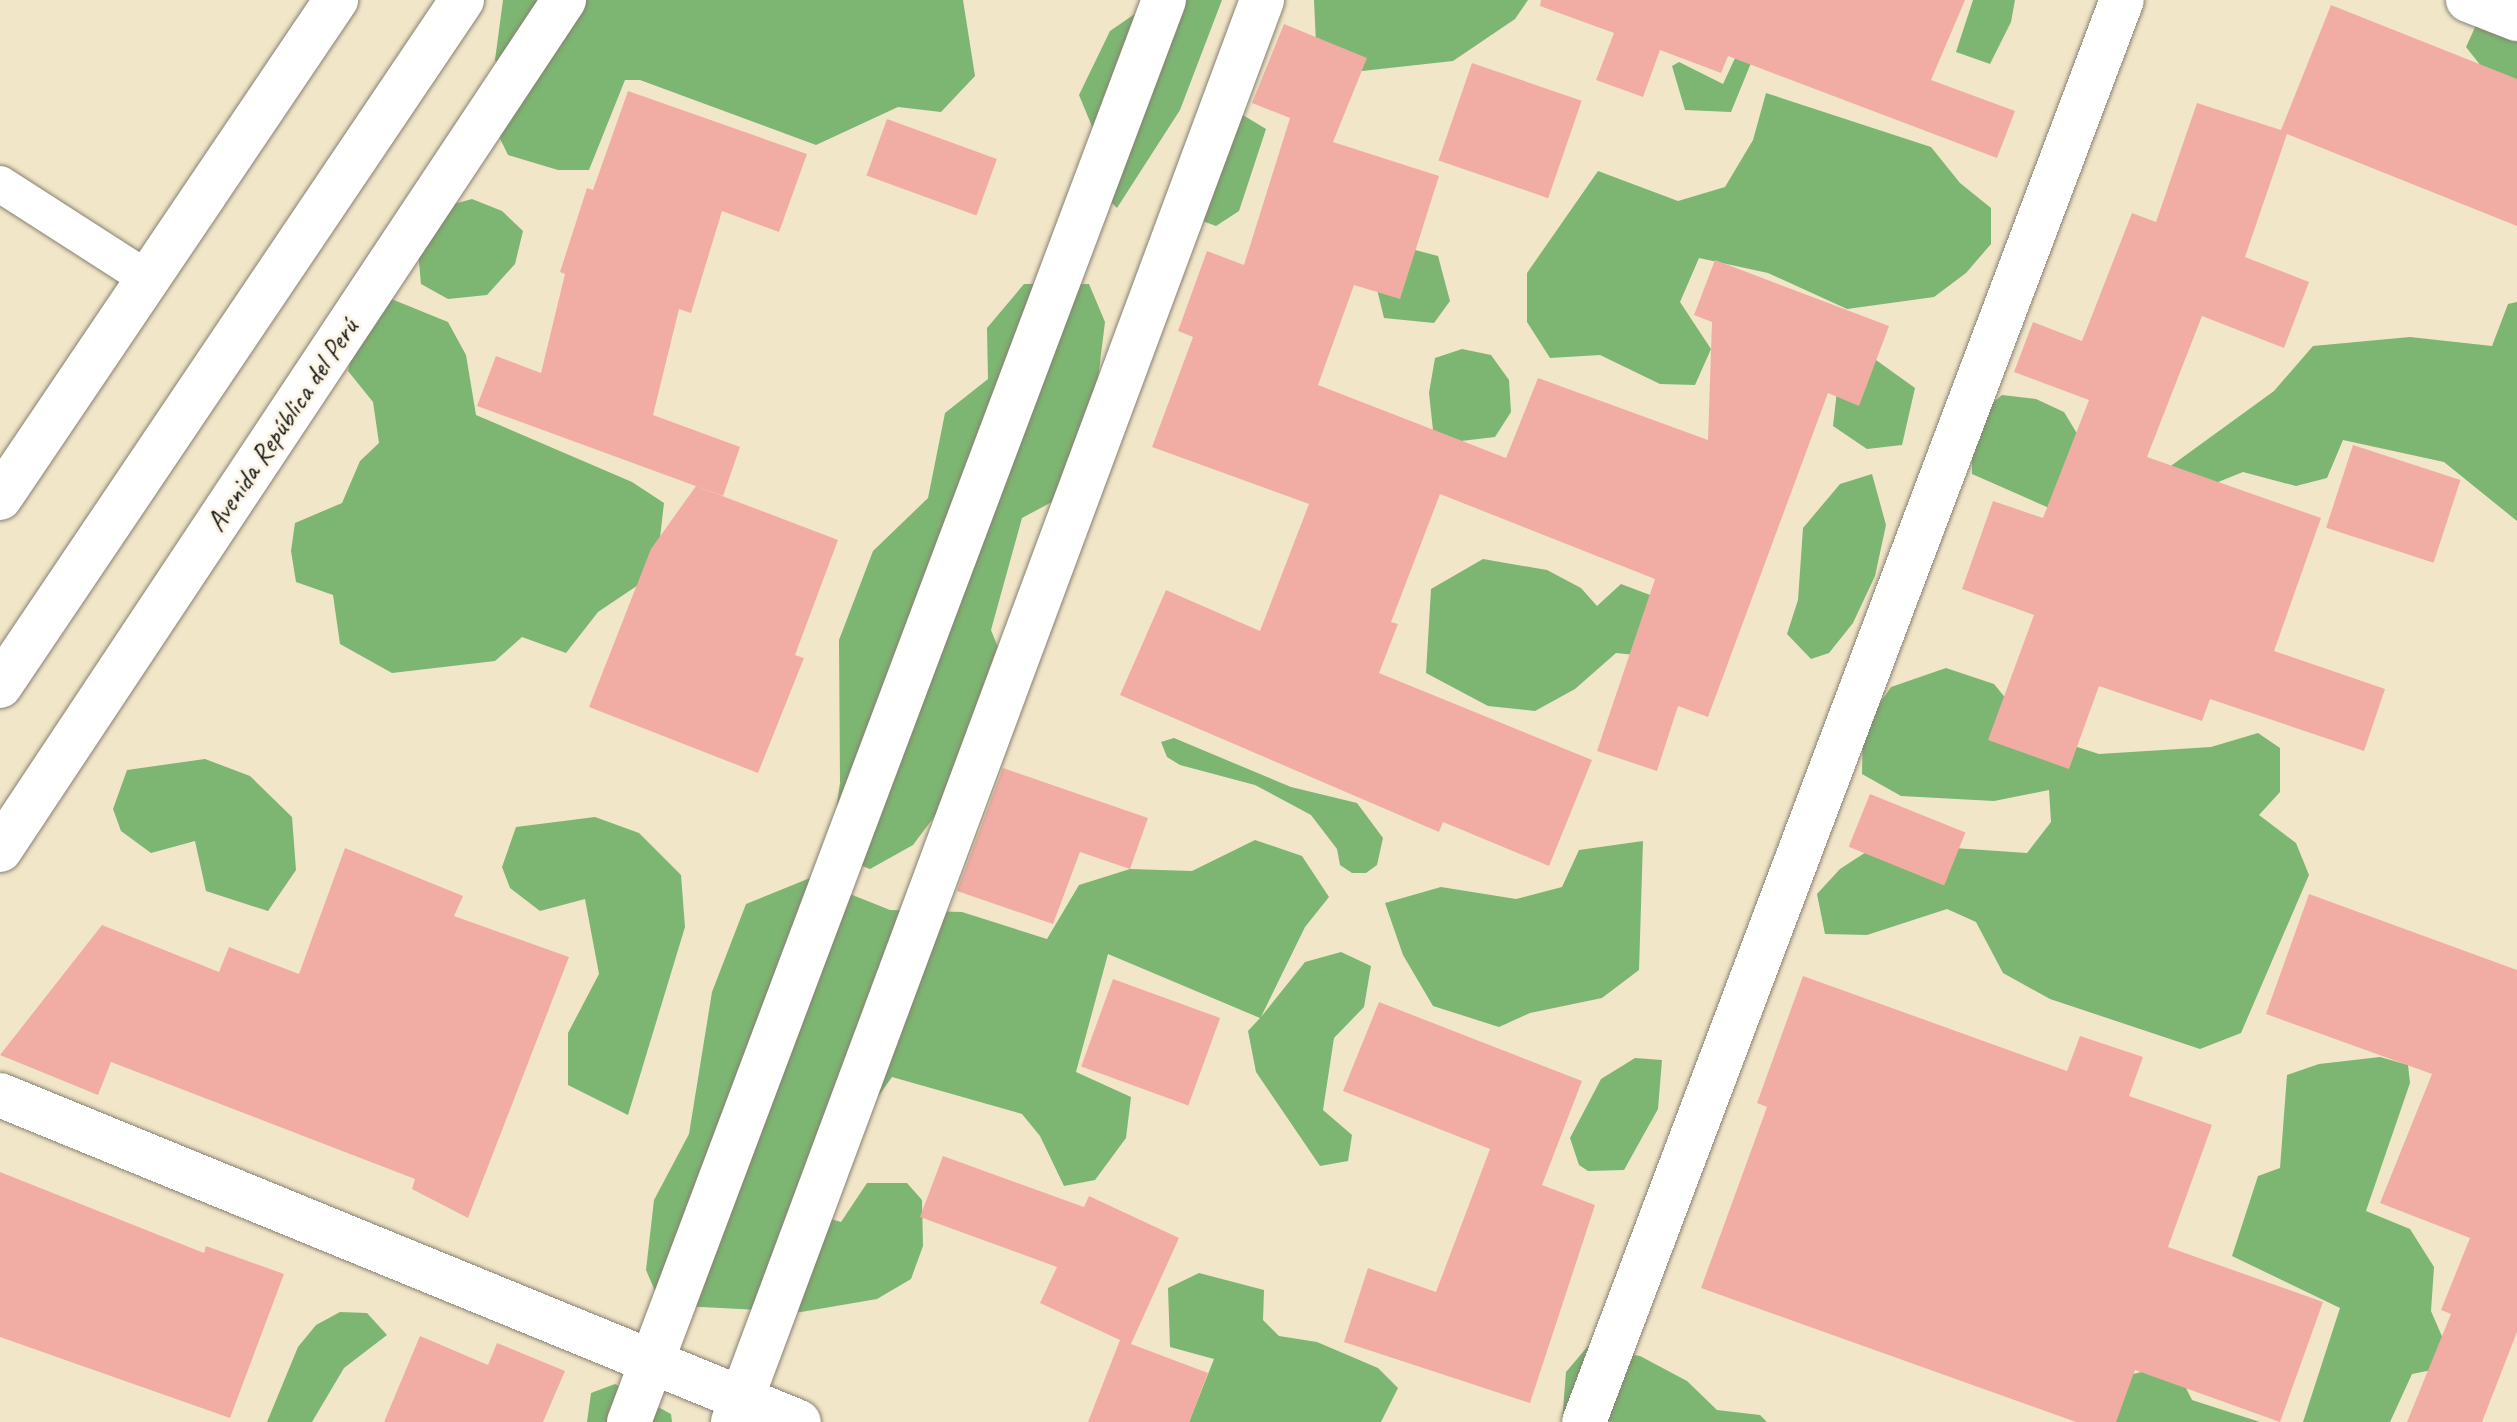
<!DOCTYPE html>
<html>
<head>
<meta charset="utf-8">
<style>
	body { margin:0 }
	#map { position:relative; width:2517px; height:1422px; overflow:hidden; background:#f2e6c9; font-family:Caveat,sans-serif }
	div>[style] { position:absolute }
	.forest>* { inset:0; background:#7db572 }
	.building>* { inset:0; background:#f1ada4; transform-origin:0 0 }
	.roads { filter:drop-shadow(0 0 2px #878172) drop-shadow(0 0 2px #878172) }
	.lane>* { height:36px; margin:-18px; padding:0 18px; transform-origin:18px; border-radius:18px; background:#fff }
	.street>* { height:44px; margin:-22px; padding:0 22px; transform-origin:22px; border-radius:22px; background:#fff }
	.secondary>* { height:44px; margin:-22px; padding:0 22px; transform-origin:22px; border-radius:22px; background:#fff }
	.highway>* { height:44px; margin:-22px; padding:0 22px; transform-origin:22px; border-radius:22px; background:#fff }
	span { translate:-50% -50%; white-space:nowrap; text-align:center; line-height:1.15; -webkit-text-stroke:6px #fcf5e5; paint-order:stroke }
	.street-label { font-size:28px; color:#1c1c1c }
</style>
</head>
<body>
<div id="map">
	<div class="forest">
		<i style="clip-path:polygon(503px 0,963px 0,975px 76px,941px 112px,898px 107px,816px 145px,640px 80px,625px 80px,589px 170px,558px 170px,508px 155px,495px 128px,503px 76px,495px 60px)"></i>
		<i style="clip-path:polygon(1155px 0,1222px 0,1180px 110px,1117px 208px,1098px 189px,1105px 158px,1079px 95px,1110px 31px)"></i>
		<i style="clip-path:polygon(1314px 0,1528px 0,1515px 19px,1453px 61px,1362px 71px,1317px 66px)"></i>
		<i style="clip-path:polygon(1973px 0,2015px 0,2011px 22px,1990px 64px,1956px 52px)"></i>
		<i style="clip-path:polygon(2477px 23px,2517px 38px,2517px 101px,2504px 95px,2466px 47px)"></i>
		<i style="clip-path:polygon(1749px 28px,1760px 41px,1731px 112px,1685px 110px,1672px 66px,1679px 62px,1723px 84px)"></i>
		<i style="clip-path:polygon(1766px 93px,1931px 147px,1960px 183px,1991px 208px,1991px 244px,1966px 273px,1934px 297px,1847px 309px,1768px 273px,1699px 258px,1680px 302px,1711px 349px,1695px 385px,1660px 384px,1600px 355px,1550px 358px,1527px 322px,1527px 273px,1598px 171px,1678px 201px,1725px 187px,1753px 140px)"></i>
		<i style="clip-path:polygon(1228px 106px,1266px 129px,1239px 211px,1216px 226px,1195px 218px)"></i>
		<i style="clip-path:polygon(472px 199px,502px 211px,523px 231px,515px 264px,487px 295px,448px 299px,421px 284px,417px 240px,436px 209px)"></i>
		<i style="clip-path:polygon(1396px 245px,1438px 256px,1450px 301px,1434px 323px,1384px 318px,1375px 281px)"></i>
		<i style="clip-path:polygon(1024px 284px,1089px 284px,1105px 322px,1093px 419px,1065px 495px,1022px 518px,991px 630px,1014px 687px,1010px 742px,964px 777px,913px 845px,870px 869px,830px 853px,840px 783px,839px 640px,873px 551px,928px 498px,945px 413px,988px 379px,987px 328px)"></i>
		<i style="clip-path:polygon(384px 296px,448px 322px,466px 355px,476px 415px,632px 482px,664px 503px,656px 573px,598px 612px,566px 653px,522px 637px,495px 661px,392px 673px,340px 644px,333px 595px,296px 582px,291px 551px,295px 523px,342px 503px,360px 461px,379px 443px,373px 402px,348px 371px,359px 318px)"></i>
		<i style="clip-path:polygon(2517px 302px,2517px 521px,2444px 462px,2343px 440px,2327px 478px,2296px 486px,2243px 472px,2099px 530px,1972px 474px,1972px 420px,2002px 395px,2036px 399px,2064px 412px,2087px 450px,2168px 468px,2274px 391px,2313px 346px,2410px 337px,2492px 346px,2508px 304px)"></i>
		<i style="clip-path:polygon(1462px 349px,1491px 355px,1509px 380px,1511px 412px,1495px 437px,1461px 441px,1433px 430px,1429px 393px,1435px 358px)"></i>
		<i style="clip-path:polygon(1876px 360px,1915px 388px,1902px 445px,1867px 449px,1833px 426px,1839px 373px)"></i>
		<i style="clip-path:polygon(1872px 474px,1886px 525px,1875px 576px,1853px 623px,1829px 653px,1811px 659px,1787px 634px,1798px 600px,1803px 528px,1840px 484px)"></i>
		<i style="clip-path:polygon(1483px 559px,1547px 570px,1581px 588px,1597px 606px,1621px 584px,1690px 610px,1675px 659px,1616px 653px,1575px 689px,1535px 711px,1488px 706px,1426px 673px,1431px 589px)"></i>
		<i style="clip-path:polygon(1946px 668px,1994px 684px,2034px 733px,2099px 754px,2211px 747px,2258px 733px,2280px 748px,2280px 792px,2259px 815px,2296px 843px,2309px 875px,2241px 1033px,2200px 1049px,2050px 999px,2003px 973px,1976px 922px,1947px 909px,1867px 935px,1825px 934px,1817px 894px,1840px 869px,1880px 843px,2027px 853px,2051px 822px,2049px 790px,1994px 801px,1901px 796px,1862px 774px,1863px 728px,1891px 687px)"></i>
		<i style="clip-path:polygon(1174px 738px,1291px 787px,1357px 803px,1383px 838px,1377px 865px,1366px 873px,1352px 873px,1340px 865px,1337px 849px,1311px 815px,1255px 785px,1180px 765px,1167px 757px,1161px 742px)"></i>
		<i style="clip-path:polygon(205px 759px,250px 776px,292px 817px,296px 870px,268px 911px,206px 891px,195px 841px,151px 853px,121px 831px,113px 809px,127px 770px)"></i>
		<i style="clip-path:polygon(595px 817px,639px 833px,681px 875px,685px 927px,628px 1115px,568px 1085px,568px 1033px,599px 974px,585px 899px,540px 911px,510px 888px,502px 867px,516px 827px)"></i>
		<i style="clip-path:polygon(1255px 840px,1302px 856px,1329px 897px,1305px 927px,1261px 1017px,1305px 962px,1341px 952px,1371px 966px,1364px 1007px,1334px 1038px,1323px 1110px,1352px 1135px,1348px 1161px,1320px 1166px,1256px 1072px,1248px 1031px,1260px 1018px,1108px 954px,1076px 1072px,1131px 1097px,1126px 1138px,1095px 1180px,1064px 1186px,1040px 1136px,1022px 1114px,892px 1077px,860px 1122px,817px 1215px,841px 1222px,867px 1183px,907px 1183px,922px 1200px,923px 1246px,911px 1279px,877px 1299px,801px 1312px,682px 1306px,655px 1291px,646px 1270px,654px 1200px,689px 1134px,712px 992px,746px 904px,810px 878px,890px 910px,962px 912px,1047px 939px,1079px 885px,1130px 869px,1192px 871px)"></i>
		<i style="clip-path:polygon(1643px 841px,1639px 970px,1602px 998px,1530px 1013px,1499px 1027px,1433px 1006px,1403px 955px,1385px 903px,1441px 887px,1516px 899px,1562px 887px,1579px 850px)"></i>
		<i style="clip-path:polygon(2380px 1057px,2408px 1065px,2410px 1083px,2366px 1211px,2410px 1229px,2434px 1267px,2431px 1311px,2447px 1348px,2442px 1368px,2412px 1374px,2390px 1422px,2303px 1422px,2340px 1308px,2232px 1256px,2258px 1176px,2280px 1168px,2287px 1075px,2319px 1064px)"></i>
		<i style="clip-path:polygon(1635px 1058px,1662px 1060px,1658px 1109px,1624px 1170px,1588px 1171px,1579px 1165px,1570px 1138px,1601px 1079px)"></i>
		<i style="clip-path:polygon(1199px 1273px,1264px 1290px,1263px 1320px,1279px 1336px,1317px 1342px,1378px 1368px,1398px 1388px,1381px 1422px,1189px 1422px,1214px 1359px,1170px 1347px,1168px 1288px)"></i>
		<i style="clip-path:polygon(340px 1312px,367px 1313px,387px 1335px,344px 1368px,312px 1422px,267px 1422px,298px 1347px,316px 1325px)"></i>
		<i style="clip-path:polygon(1588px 1346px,1640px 1356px,1687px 1381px,1717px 1410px,1760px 1415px,1767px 1422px,1562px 1422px,1566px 1372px)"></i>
		<i style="clip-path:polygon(2174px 1364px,2192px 1400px,2260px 1422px,2113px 1422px,2129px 1375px)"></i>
		<i style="clip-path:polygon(615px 1384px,671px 1414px,672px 1422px,587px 1422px,591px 1393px)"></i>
	</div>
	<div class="building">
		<i style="clip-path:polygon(1541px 0,1965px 0,1931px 80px,2015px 111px,1997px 158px,1728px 56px,1721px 73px,1660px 50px,1643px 97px,1596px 80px,1614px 33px,1540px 6px)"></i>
		<i style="clip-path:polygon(2331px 5px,2517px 79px,2517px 226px,2287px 134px,2245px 257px,2309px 282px,2284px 348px,2202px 316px,2147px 457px,2321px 518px,2274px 651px,2385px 689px,2364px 751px,2210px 699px,2202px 721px,2099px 686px,2069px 769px,1988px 740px,2034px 615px,1962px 589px,1993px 501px,2043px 518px,2089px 400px,2014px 372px,2033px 322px,2082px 341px,2132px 213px,2156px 222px,2197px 103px,2281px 130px)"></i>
		<i style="clip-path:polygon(1284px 24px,1367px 58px,1333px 142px,1439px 176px,1400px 299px,1354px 285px,1318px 385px,1506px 458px,1538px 378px,1708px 440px,1712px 322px,1694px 315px,1715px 260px,1889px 326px,1859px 406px,1828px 393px,1708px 717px,1678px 706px,1657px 771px,1597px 751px,1655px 579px,1440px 494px,1391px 622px,1398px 624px,1379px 673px,1592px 760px,1549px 866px,1443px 822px,1439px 832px,1120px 695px,1166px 590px,1260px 631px,1309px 504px,1152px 447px,1193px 337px,1178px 331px,1207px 251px,1244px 265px,1290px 118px,1252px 103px)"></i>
		<i style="left:1472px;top:63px;width:116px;height:103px;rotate:19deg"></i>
		<i style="clip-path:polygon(628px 91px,807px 154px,779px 232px,722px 211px,691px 313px,679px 309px,653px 415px,740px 447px,723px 496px,477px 406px,496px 356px,541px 373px,565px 274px,560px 272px,587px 188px,593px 190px)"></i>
		<i style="left:887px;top:119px;width:117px;height:60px;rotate:20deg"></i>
		<i style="left:2353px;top:445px;width:113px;height:87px;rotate:18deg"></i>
		<i style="clip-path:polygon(696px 486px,838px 540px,795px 655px,804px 658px,758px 773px,589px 707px,651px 549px)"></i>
		<i style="clip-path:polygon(1003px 768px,1148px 818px,1130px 869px,1080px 852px,1053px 924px,957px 891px)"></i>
		<i style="left:1870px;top:794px;width:103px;height:57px;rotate:22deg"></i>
		<i style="clip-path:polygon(345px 848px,463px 896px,454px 916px,569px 957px,468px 1218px,412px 1189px,415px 1179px,111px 1062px,98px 1095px,0 1055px,102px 925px,219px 972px,229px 947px,299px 974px)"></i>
		<i style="clip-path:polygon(2309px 894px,2517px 970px,2517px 1332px,2482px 1422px,2407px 1422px,2451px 1314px,2441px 1310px,2470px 1238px,2380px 1203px,2432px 1074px,2266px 1014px)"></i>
		<i style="clip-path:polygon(1803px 976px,2067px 1071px,2080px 1036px,2143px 1057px,2129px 1096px,2212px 1125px,2168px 1247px,2323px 1302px,2280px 1422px,2135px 1370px,2116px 1422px,2076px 1422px,1701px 1288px,1767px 1107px,1757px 1103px)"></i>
		<i style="left:1113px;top:979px;width:114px;height:93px;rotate:20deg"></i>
		<i style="clip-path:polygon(1379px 1002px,1582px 1081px,1542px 1185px,1595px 1205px,1530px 1403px,1344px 1342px,1368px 1268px,1436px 1292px,1490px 1149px,1343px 1091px)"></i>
		<i style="clip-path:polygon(943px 1156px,1084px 1207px,1089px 1196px,1179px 1238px,1131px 1344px,1208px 1373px,1189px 1422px,1088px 1422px,1120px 1340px,1040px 1303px,1057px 1267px,920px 1217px)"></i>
		<i style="clip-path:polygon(0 1172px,204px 1253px,206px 1246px,284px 1274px,230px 1418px,0 1337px)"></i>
		<i style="clip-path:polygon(420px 1336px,488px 1365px,497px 1343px,565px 1371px,543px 1422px,384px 1422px)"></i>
	</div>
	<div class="roads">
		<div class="lane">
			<i style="left:0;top:184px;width:176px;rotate:32.7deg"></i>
		</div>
		<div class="street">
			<i style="left:2468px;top:0;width:53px;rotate:21.2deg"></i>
			<i style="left:0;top:1095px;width:863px;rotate:22.26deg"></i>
			<i style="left:629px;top:1422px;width:1519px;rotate:-69.38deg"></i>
			<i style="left:733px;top:1422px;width:1517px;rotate:-69.59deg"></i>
			<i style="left:1584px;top:1422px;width:1520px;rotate:-69.28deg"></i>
		</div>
		<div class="secondary">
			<i style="left:0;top:686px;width:827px;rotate:-56.04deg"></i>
		</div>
		<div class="highway">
			<i style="left:0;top:498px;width:601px;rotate:-55.99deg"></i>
			<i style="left:0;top:850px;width:1020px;rotate:-56.43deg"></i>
		</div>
	</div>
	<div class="street-label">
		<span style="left:282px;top:425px;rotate:-56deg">Avenida República del Perú</span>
	</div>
</div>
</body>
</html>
